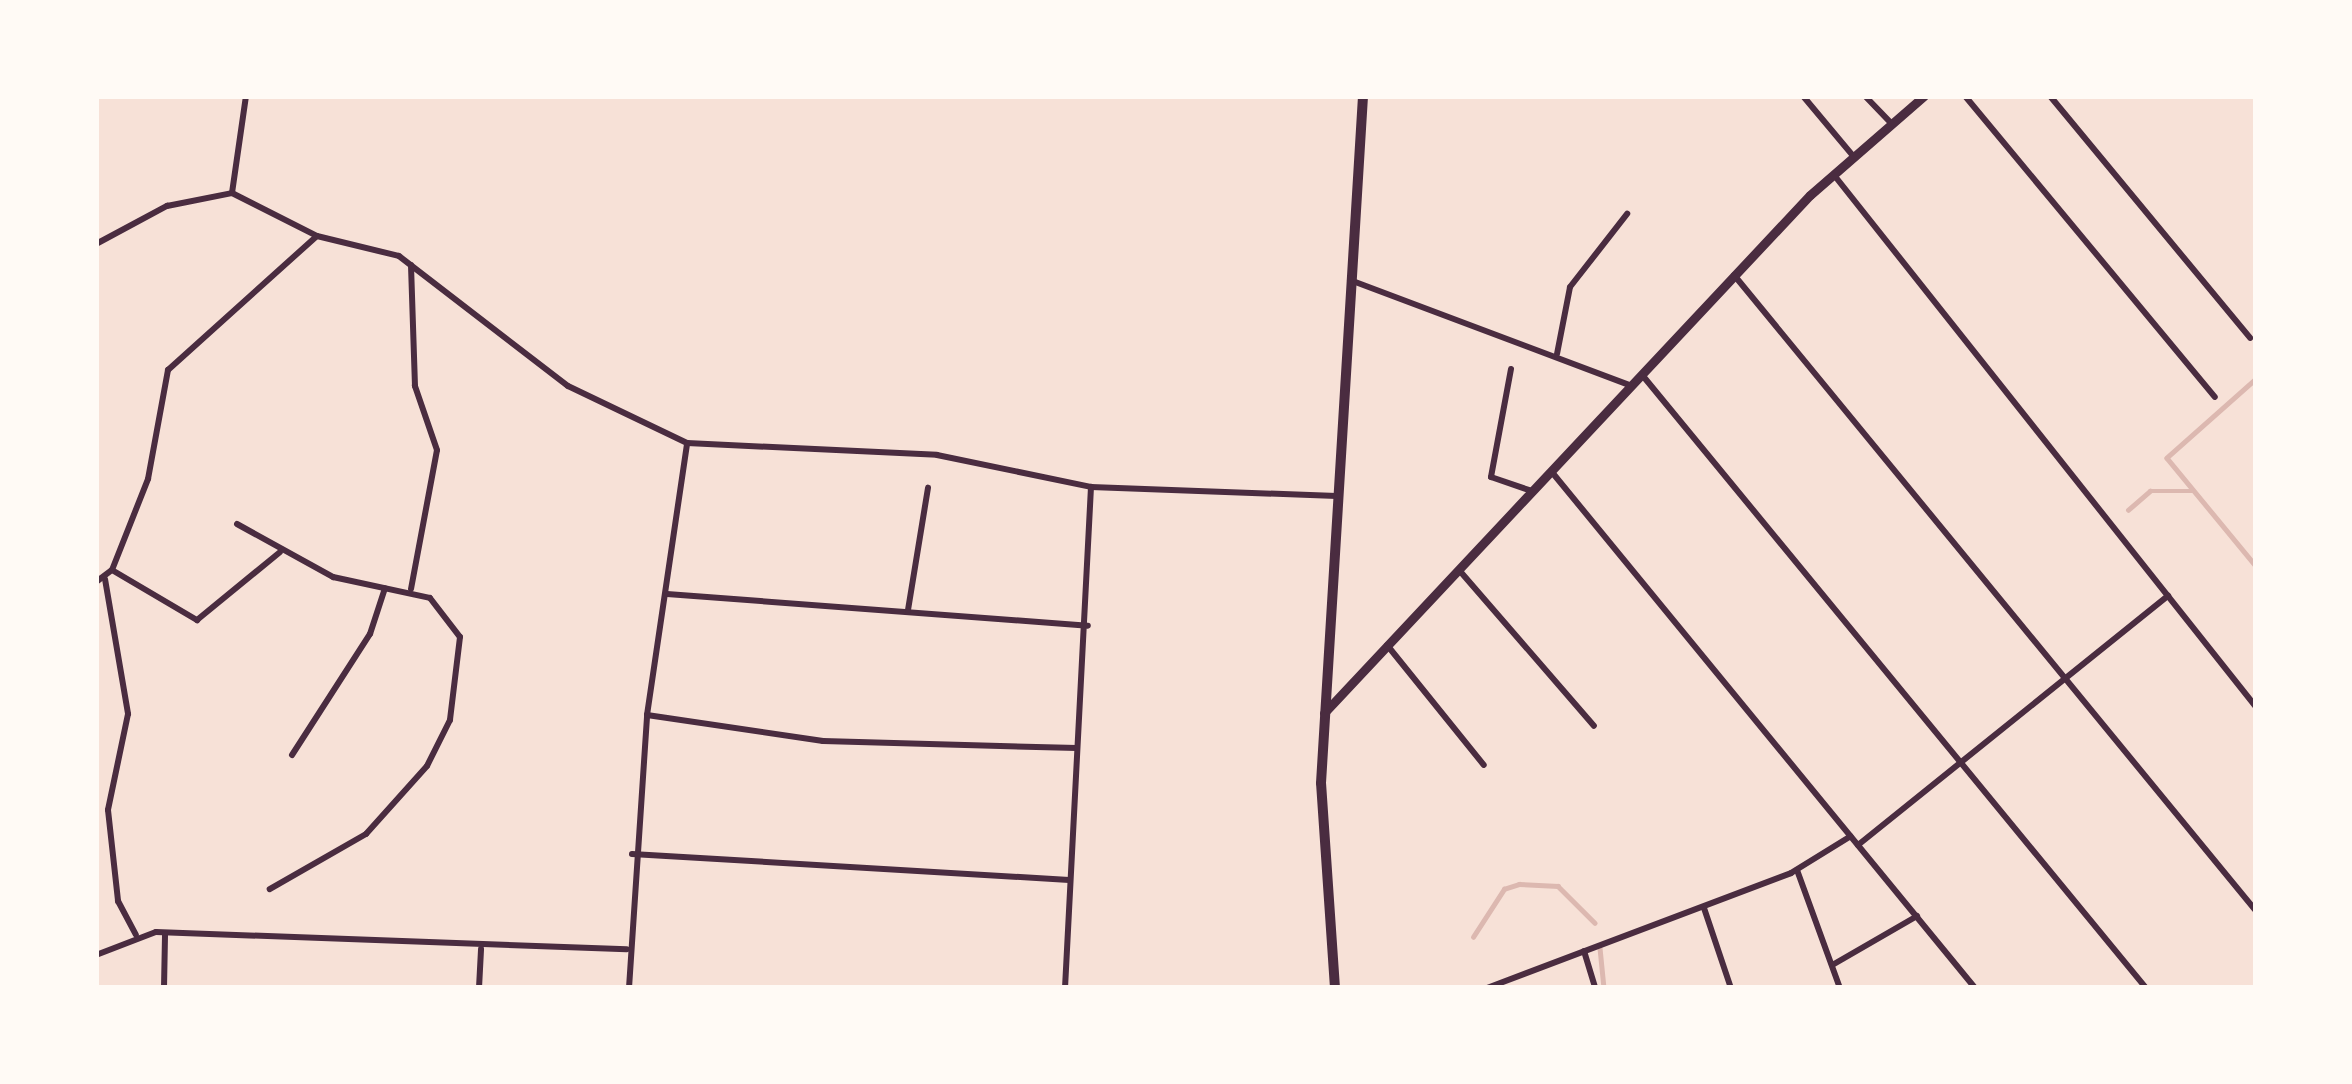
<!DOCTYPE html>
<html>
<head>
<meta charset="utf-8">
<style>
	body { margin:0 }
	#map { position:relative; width:2352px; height:1084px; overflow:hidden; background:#f7e1d7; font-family:"Nunito Sans",sans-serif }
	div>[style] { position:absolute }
	.stream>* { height:4.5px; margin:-2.25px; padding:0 2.25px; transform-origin:2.25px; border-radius:2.25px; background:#dcb8b0 }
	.minor>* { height:6px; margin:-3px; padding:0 3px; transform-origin:3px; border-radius:3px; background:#4a2c40 }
	.tertiary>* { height:9px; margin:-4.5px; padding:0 4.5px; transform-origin:4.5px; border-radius:4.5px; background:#4a2c40 }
	.primary>* { height:10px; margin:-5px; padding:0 5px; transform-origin:5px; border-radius:5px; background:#4a2c40 }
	span { translate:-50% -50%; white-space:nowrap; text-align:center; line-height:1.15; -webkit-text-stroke:9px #fffaf5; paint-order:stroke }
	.frame { position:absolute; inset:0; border:99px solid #fffaf5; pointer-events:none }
</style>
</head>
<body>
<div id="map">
	<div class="stream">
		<i style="left:2256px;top:379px;width:119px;rotate:138.4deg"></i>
		<i style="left:2167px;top:458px;width:140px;rotate:50.5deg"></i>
		<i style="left:2128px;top:510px;width:29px;rotate:-41deg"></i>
		<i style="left:2150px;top:491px;width:42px"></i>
		<i style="left:1473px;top:937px;width:57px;rotate:-57.1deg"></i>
		<i style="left:1504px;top:889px;width:16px;rotate:-18deg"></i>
		<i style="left:1519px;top:884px;width:39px;rotate:3deg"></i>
		<i style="left:1558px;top:886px;width:52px;rotate:45deg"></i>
		<i style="left:1600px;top:948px;width:40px;rotate:84.3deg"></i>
	</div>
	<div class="minor">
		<i style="left:1803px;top:96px;width:80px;rotate:50.1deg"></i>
		<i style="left:1865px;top:96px;width:39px;rotate:46deg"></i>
		<i style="left:1965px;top:96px;width:391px;rotate:50.3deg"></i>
		<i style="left:2050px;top:96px;width:314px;rotate:50.4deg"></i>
		<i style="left:1834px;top:175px;width:679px;rotate:51.58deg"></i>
		<i style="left:232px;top:193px;width:98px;rotate:-81.8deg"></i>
		<i style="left:96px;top:244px;width:81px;rotate:-28.2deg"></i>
		<i style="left:167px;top:206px;width:66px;rotate:-11.3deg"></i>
		<i style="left:232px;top:193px;width:95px;rotate:26.8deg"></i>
		<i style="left:317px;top:236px;width:84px;rotate:13.7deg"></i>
		<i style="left:399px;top:256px;width:213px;rotate:37.6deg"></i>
		<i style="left:568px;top:386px;width:132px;rotate:25.6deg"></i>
		<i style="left:687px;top:443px;width:250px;rotate:2.7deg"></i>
		<i style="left:937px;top:455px;width:157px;rotate:11.7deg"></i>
		<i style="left:1091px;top:487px;width:246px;rotate:2.1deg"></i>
		<i style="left:1734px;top:275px;width:823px;rotate:50.62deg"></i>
		<i style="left:1350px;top:280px;width:298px;rotate:20.6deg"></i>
		<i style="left:1557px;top:354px;width:68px;rotate:-79deg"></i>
		<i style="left:1570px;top:287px;width:93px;rotate:-52deg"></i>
		<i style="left:1511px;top:369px;width:110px;rotate:100.5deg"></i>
		<i style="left:1491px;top:477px;width:43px;rotate:18.9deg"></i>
		<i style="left:1643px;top:376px;width:792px;rotate:50.58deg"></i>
		<i style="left:1551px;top:471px;width:669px;rotate:50.64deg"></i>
		<i style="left:237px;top:524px;width:110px;rotate:28.9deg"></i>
		<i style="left:333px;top:577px;width:99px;rotate:12.2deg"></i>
		<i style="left:430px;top:598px;width:49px;rotate:52.4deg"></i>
		<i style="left:460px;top:637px;width:84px;rotate:96.9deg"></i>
		<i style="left:450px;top:720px;width:51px;rotate:116.6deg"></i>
		<i style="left:427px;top:766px;width:91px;rotate:131.9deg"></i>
		<i style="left:366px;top:834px;width:111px;rotate:150.2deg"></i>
		<i style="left:112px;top:570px;width:99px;rotate:30.5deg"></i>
		<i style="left:197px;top:620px;width:107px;rotate:-39.3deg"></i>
		<i style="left:1459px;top:570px;width:206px;rotate:49.1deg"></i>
		<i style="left:105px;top:579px;width:137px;rotate:80.3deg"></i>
		<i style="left:128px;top:714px;width:98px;rotate:101.8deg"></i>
		<i style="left:108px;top:810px;width:92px;rotate:83.7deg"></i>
		<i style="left:118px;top:901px;width:38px;rotate:62deg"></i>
		<i style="left:96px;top:582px;width:20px;rotate:-37deg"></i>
		<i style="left:112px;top:570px;width:98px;rotate:-68.4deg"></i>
		<i style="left:148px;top:479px;width:111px;rotate:-79.6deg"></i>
		<i style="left:168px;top:370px;width:200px;rotate:-42deg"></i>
		<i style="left:411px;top:589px;width:141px;rotate:-79.4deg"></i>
		<i style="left:437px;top:450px;width:68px;rotate:-109deg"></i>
		<i style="left:415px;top:386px;width:121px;rotate:-91.9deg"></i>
		<i style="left:667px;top:594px;width:422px;rotate:4.3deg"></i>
		<i style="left:908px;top:610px;width:124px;rotate:-80.7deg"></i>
		<i style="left:1387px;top:645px;width:154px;rotate:51.1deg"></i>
		<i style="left:647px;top:715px;width:178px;rotate:8.4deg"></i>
		<i style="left:823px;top:741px;width:254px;rotate:1.6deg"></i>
		<i style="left:292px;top:755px;width:144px;rotate:-57.2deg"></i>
		<i style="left:370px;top:634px;width:48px;rotate:-71.9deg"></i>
		<i style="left:1858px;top:845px;width:398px;rotate:-38.8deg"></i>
		<i style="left:632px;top:854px;width:438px;rotate:3.4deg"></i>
		<i style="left:1797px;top:870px;width:126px;rotate:70deg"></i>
		<i style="left:1704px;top:908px;width:84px;rotate:71.4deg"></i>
		<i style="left:1584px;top:951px;width:39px;rotate:73deg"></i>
		<i style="left:96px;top:955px;width:64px;rotate:-21deg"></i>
		<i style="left:156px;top:932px;width:471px;rotate:2.1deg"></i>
		<i style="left:1834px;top:964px;width:96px;rotate:-30deg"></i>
		<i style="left:164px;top:988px;width:54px;rotate:-88.9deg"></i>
		<i style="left:479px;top:988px;width:39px;rotate:-87deg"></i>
		<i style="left:629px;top:988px;width:274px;rotate:-86.2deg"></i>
		<i style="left:647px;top:715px;width:275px;rotate:-81.6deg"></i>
		<i style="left:1065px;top:988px;width:502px;rotate:-87.03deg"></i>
		<i style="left:1487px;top:988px;width:325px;rotate:-20.7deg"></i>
		<i style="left:1791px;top:873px;width:70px;rotate:-31.7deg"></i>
	</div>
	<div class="tertiary">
		<i style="left:1324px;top:713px;width:710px;rotate:-46.83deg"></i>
		<i style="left:1810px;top:195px;width:151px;rotate:-41deg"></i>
	</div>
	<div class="primary">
		<i style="left:1335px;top:988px;width:205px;rotate:-93.9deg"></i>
		<i style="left:1321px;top:783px;width:688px;rotate:-86.5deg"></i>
	</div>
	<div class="frame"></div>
</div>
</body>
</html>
